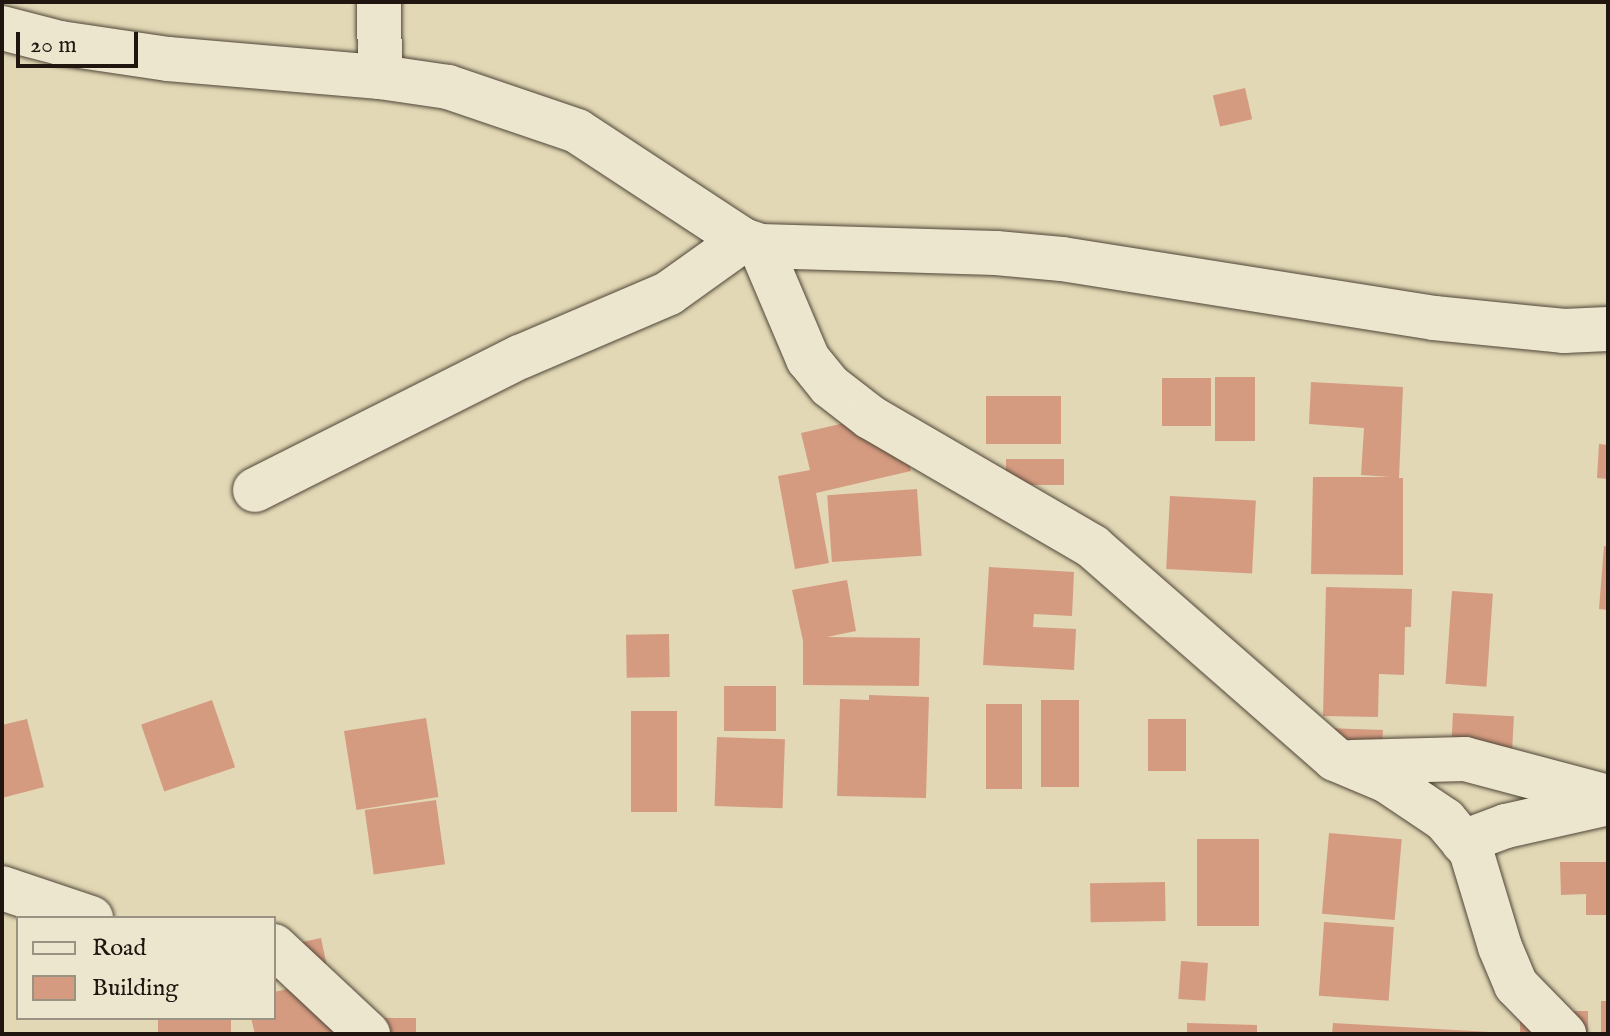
<!DOCTYPE html>
<html>
<head>
<meta charset="utf-8">
<style>
	body { margin:0 }
	#map { position:relative; width:1610px; height:1036px; overflow:hidden; background:#e2d8b5; font-family:"IM FELL English",serif }
	div>[style] { position:absolute }
	.building>* { inset:0; background:#d59b80; transform-origin:0 0 }
	.roads { filter:drop-shadow(0 0 2px #504638) drop-shadow(0 0 2px #504638) }
	.street>* { height:44px; margin:-22px; padding:0 22px; transform-origin:22px; border-radius:22px; background:#ece6cf }
	span { translate:-50% -50%; white-space:nowrap; text-align:center; line-height:1.15; -webkit-text-stroke:6px #ece6cf; paint-order:stroke }
	.frame { position:absolute; inset:0; border:4px solid #20160f; pointer-events:none }
	.legend { position:absolute; left:16px; top:916px; width:260px; height:104px; box-sizing:border-box; background:#ece6cf; border:2px solid #9a9382; margin:0; padding:10px 14px; list-style:none; font-size:24px; color:#20160f }
	.legend li { display:flex; align-items:center; gap:16px; height:40px }
	.legend b { width:40px; border:2px solid #9a9382 }
	.scale { position:absolute; left:16px; top:32px; width:122px; height:36px; box-sizing:border-box; border:4px solid #20160f; border-top:0; padding-left:10px; font-size:24px; line-height:28px; white-space:nowrap; color:#20160f; -webkit-text-stroke:6px #ece6cf; paint-order:stroke }
</style>
</head>
<body>
<div id="map">
	<div class="building">
		<i style="left:1245px;top:88px;width:32px;height:33px;rotate:77deg"></i>
		<i style="left:1215px;top:377px;width:40px;height:64px"></i>
		<i style="left:1162px;top:378px;width:49px;height:48px"></i>
		<i style="clip-path:polygon(1311px 382px,1403px 387px,1399px 478px,1403px 478px,1403px 575px,1311px 574px,1313px 477px,1391px 477px,1361px 475px,1364px 428px,1309px 424px)"></i>
		<i style="left:986px;top:396px;width:75px;height:48px"></i>
		<i style="clip-path:polygon(897px 411px,911px 471px,816px 493px,829px 563px,795px 569px,778px 476px,810px 470px,801px 433px)"></i>
		<i style="clip-path:polygon(1599px 444px,1608px 445px,1608px 479px,1597px 478px)"></i>
		<i style="left:1006px;top:459px;width:58px;height:26px"></i>
		<i style="left:917px;top:489px;width:67px;height:90px;rotate:86deg"></i>
		<i style="left:1170px;top:496px;width:86px;height:73px;rotate:3deg"></i>
		<i style="clip-path:polygon(1604px 546px,1608px 547px,1608px 610px,1599px 609px)"></i>
		<i style="clip-path:polygon(989px 567px,1074px 572px,1072px 616px,1034px 614px,1033px 627px,1076px 629px,1074px 670px,983px 665px)"></i>
		<i style="clip-path:polygon(847px 580px,856px 631px,827px 637px,920px 638px,919px 686px,803px 685px,803px 641px,792px 590px)"></i>
		<i style="clip-path:polygon(1326px 587px,1412px 589px,1411px 627px,1405px 627px,1404px 675px,1379px 674px,1378px 717px,1323px 716px)"></i>
		<i style="left:1452px;top:591px;width:41px;height:93px;rotate:4deg"></i>
		<i style="left:669px;top:634px;width:43px;height:43px;rotate:89deg"></i>
		<i style="left:724px;top:686px;width:52px;height:45px"></i>
		<i style="clip-path:polygon(869px 695px,929px 697px,926px 798px,837px 796px,840px 699px,869px 700px)"></i>
		<i style="left:212px;top:700px;width:71px;height:75px;rotate:71deg"></i>
		<i style="left:1041px;top:700px;width:38px;height:87px"></i>
		<i style="left:986px;top:704px;width:36px;height:85px"></i>
		<i style="left:631px;top:711px;width:46px;height:101px"></i>
		<i style="left:1453px;top:713px;width:61px;height:59px;rotate:3deg"></i>
		<i style="left:426px;top:718px;width:80px;height:83px;rotate:81deg"></i>
		<i style="clip-path:polygon(27px 719px,44px 787px,2px 798px,2px 725px)"></i>
		<i style="left:1148px;top:719px;width:38px;height:52px"></i>
		<i style="clip-path:polygon(1325px 728px,1383px 730px,1381px 762px)"></i>
		<i style="left:717px;top:737px;width:68px;height:69px;rotate:2deg"></i>
		<i style="left:436px;top:800px;width:65px;height:72px;rotate:82deg"></i>
		<i style="left:1329px;top:833px;width:73px;height:81px;rotate:5deg"></i>
		<i style="left:1197px;top:839px;width:62px;height:87px"></i>
		<i style="clip-path:polygon(1560px 862px,1608px 862px,1608px 915px,1586px 915px,1586px 894px,1561px 895px)"></i>
		<i style="left:1165px;top:882px;width:39px;height:75px;rotate:89deg"></i>
		<i style="left:1324px;top:922px;width:70px;height:74px;rotate:4deg"></i>
		<i style="clip-path:polygon(321px 938px,328px 971px,274px 982px,274px 948px)"></i>
		<i style="left:1181px;top:961px;width:27px;height:38px;rotate:4deg"></i>
		<i style="clip-path:polygon(332px 979px,343px 1030px,322px 1034px,255px 1034px,251px 1018px,274px 1018px,274px 992px)"></i>
		<i style="left:1601px;top:1001px;width:7px;height:33px"></i>
		<i style="left:1520px;top:1011px;width:68px;height:23px"></i>
		<i style="left:158px;top:1018px;width:73px;height:16px"></i>
		<i style="left:348px;top:1018px;width:68px;height:16px"></i>
		<i style="clip-path:polygon(1187px 1023px,1257px 1025px,1257px 1034px,1187px 1034px)"></i>
		<i style="clip-path:polygon(1333px 1023px,1490px 1032px,1490px 1034px,1332px 1034px)"></i>
	</div>
	<div class="roads">
		<div class="street">
			<i style="left:379px;top:2px;width:75px;rotate:89.2deg"></i>
			<i style="left:2px;top:28px;width:60px;rotate:14.5deg"></i>
			<i style="left:60px;top:43px;width:109px;rotate:8.4deg"></i>
			<i style="left:168px;top:59px;width:213px;rotate:4.9deg"></i>
			<i style="left:380px;top:77px;width:69px;rotate:8.4deg"></i>
			<i style="left:448px;top:87px;width:136px;rotate:18.8deg"></i>
			<i style="left:577px;top:131px;width:199px;rotate:33.3deg"></i>
			<i style="left:743px;top:240px;width:18px;rotate:19deg"></i>
			<i style="left:760px;top:246px;width:236px;rotate:1.7deg"></i>
			<i style="left:996px;top:253px;width:66px;rotate:5.2deg"></i>
			<i style="left:1062px;top:259px;width:377px;rotate:9deg"></i>
			<i style="left:1434px;top:318px;width:131px;rotate:5.7deg"></i>
			<i style="left:1564px;top:331px;width:44px;rotate:-2.6deg"></i>
			<i style="left:760px;top:246px;width:123px;rotate:67deg"></i>
			<i style="left:808px;top:359px;width:35px;rotate:51deg"></i>
			<i style="left:830px;top:386px;width:51px;rotate:37.8deg"></i>
			<i style="left:870px;top:417px;width:258px;rotate:30.2deg"></i>
			<i style="left:1093px;top:547px;width:322px;rotate:41.2deg"></i>
			<i style="left:1335px;top:759px;width:56px;rotate:22.9deg"></i>
			<i style="left:1387px;top:781px;width:70px;rotate:33.9deg"></i>
			<i style="left:1445px;top:820px;width:40px;rotate:50deg"></i>
			<i style="left:1471px;top:851px;width:100px;rotate:73.2deg"></i>
			<i style="left:1500px;top:947px;width:41px;rotate:67.2deg"></i>
			<i style="left:1516px;top:985px;width:69px;rotate:45.6deg"></i>
			<i style="left:255px;top:490px;width:297px;rotate:-26.7deg"></i>
			<i style="left:520px;top:357px;width:162px;rotate:-23.2deg"></i>
			<i style="left:669px;top:293px;width:91px;rotate:-35.6deg"></i>
			<i style="left:1352px;top:762px;width:113px;rotate:-1.5deg"></i>
			<i style="left:1465px;top:759px;width:148px;rotate:14.9deg"></i>
			<i style="left:1463px;top:842px;width:46px;rotate:-20.4deg"></i>
			<i style="left:1506px;top:826px;width:105px;rotate:-12.7deg"></i>
			<i style="left:2px;top:888px;width:94px;rotate:18.6deg"></i>
			<i style="left:274px;top:946px;width:129px;rotate:43.1deg"></i>
		</div>
	</div>
	<div class="frame"></div>
	<ul class="legend">
	<li><b style="height:10px;background:#ece6cf"></b>Road</li>
	<li><b style="height:22px;background:#d59b80"></b>Building</li>
	</ul>
	<div class="scale">20 m</div>
</div>
</body>
</html>
